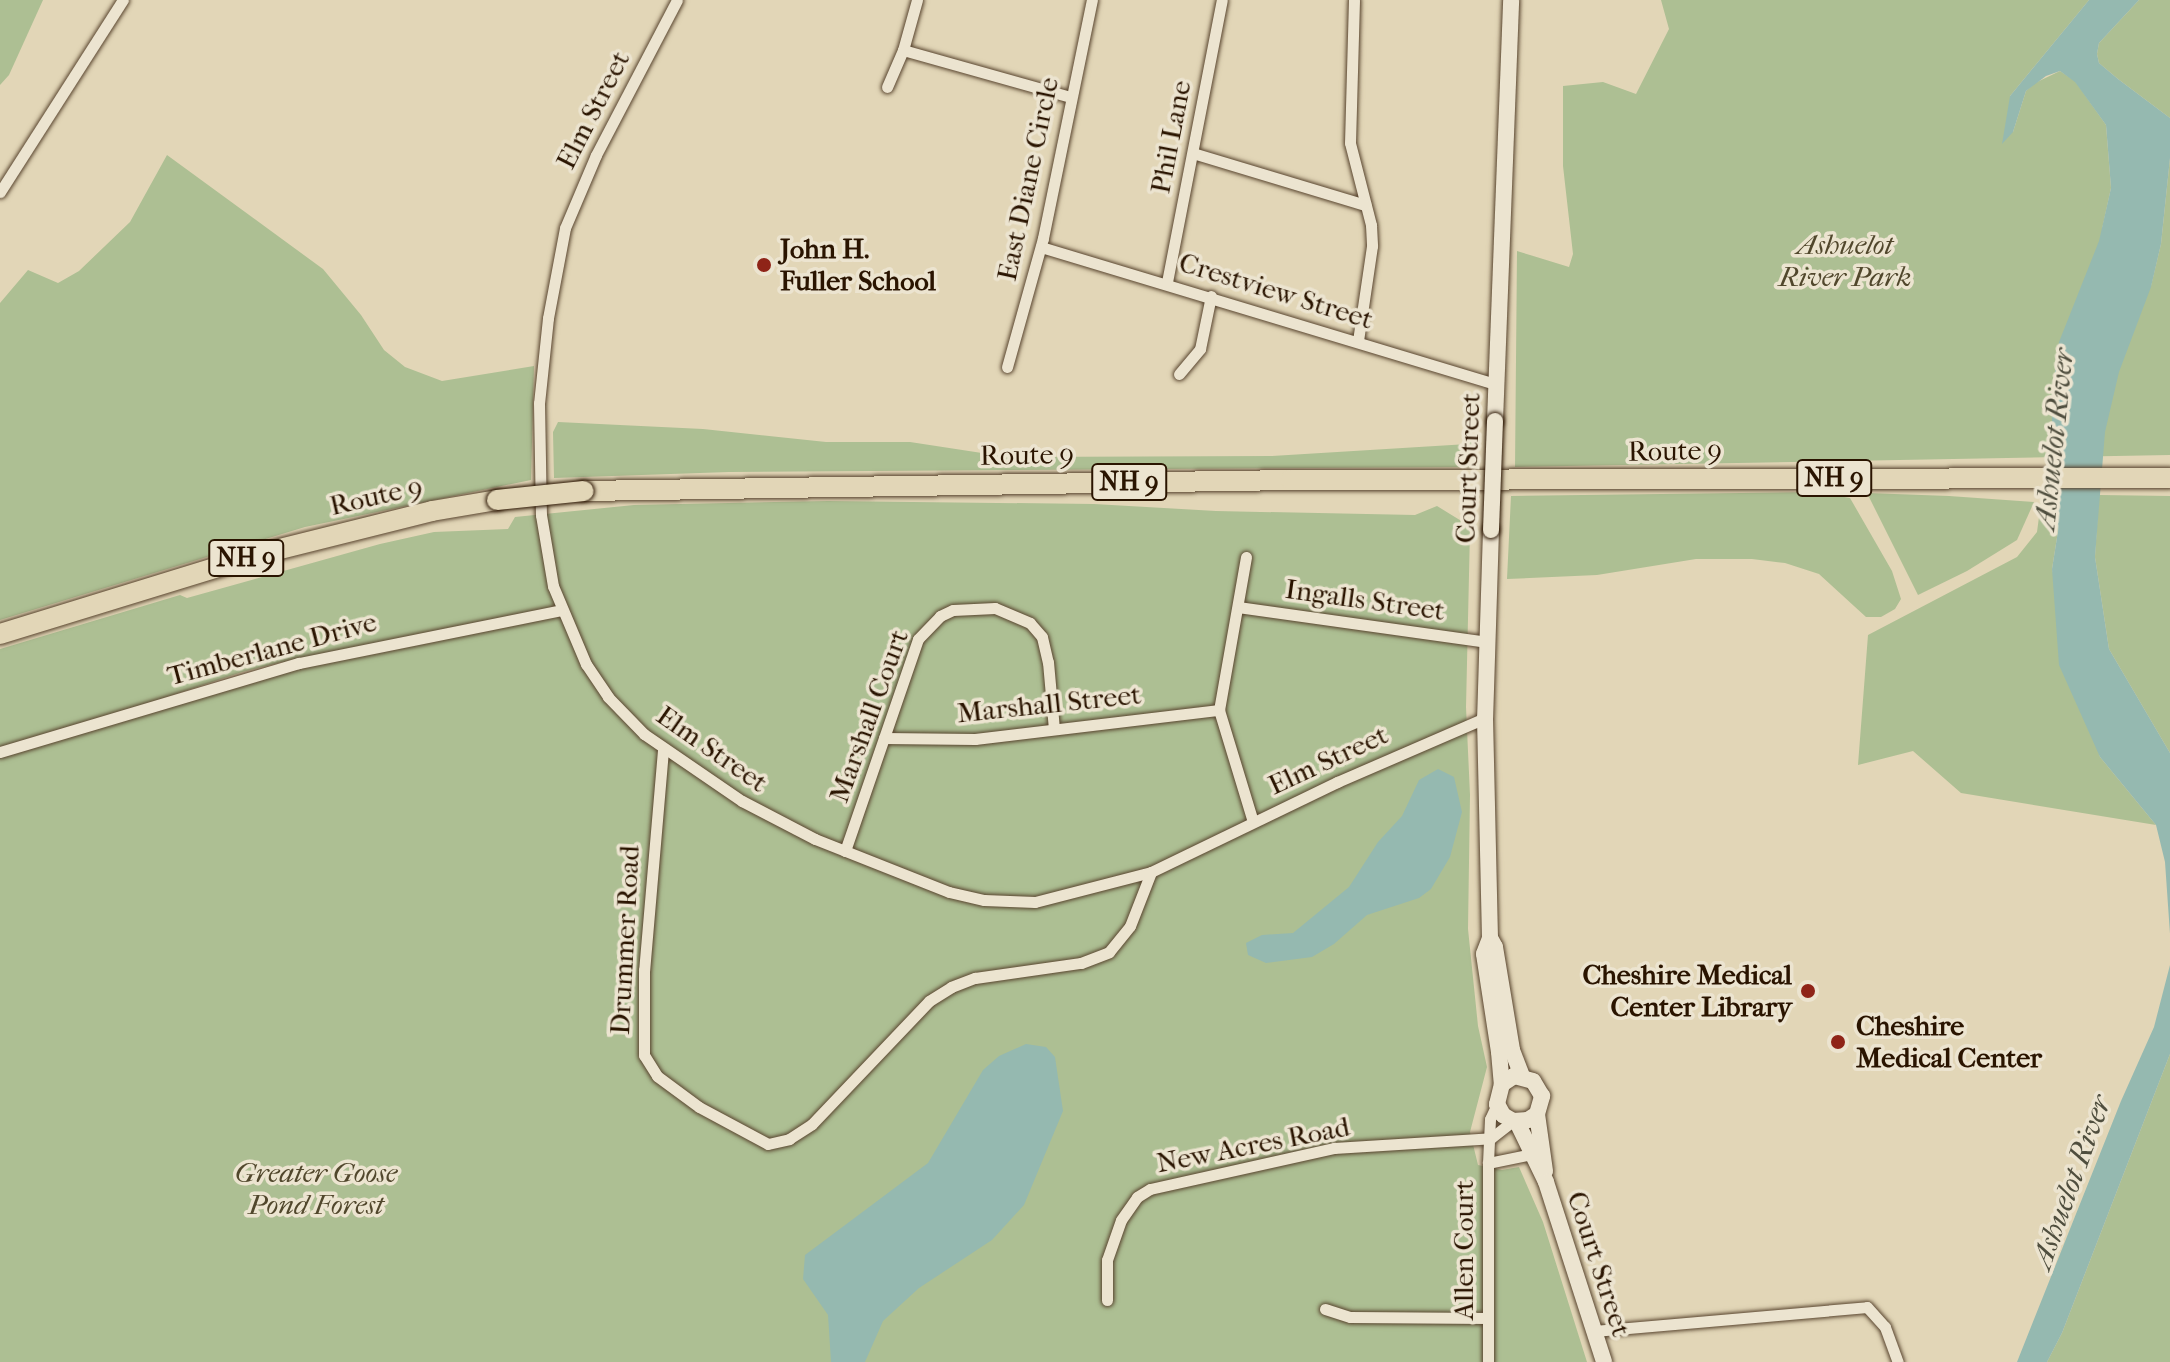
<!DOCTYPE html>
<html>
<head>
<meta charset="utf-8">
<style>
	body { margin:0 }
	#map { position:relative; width:2170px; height:1362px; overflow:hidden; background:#e2d6b7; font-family:"IM FELL French Canon",serif }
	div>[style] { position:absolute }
	.green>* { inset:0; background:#adbf93 }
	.water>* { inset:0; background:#95b9b0 }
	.roads { filter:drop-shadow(0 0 2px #58442e) drop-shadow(0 0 2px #58442e) }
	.street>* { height:11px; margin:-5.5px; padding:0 5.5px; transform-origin:5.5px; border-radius:5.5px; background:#ece4d0 }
	.secondary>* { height:16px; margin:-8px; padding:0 8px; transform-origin:8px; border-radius:8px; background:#ece4d0 }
	.highway>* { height:20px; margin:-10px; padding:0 10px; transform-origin:10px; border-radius:10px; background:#e2d6b7 }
	.bridges { filter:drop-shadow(0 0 2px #2a1400) drop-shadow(0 0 2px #2a1400) }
	.secondary-bridge>* { height:16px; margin:-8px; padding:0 8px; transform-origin:8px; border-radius:8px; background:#ece4d0 }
	.highway-bridge>* { height:20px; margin:-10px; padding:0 10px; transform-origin:10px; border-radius:10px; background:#e2d6b7 }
	.dots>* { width:22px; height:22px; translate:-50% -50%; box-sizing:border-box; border:4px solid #ece4d0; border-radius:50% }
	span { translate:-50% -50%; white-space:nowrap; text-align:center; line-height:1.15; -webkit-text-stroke:7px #ece4d0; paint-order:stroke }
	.shield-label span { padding:2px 6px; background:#ece4d0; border:2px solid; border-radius:6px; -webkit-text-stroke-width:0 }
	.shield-label { font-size:26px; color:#2a1400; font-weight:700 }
	.street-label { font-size:28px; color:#2a1400 }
	.park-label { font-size:28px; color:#51472c; font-style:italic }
	.poi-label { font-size:28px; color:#2a1400; font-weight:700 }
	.left { translate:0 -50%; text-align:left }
	.right { translate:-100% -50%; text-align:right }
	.water-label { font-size:30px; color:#4f4e3e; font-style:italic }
</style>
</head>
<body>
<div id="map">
	<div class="green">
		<i style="clip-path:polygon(0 0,43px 0,9px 75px,0 85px)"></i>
		<i style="clip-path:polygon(1661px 0,2089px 0,2010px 96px,2013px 132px,2026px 91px,2035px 83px,2060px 71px,2075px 81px,2106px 125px,2111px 188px,2102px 229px,2151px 286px,2161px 244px,2170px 158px,2170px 455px,1515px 467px,1517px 251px,1569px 267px,1573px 254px,1563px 166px,1563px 86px,1603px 82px,1636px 94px,1669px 29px)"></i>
		<i style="clip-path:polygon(2139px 0,2170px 0,2170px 118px,2118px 79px,2099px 63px,2097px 54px,2099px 43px)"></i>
		<i style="clip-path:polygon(167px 155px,323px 269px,361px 315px,384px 350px,405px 367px,442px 381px,534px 366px,531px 480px,305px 527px,0 620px,0 303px,28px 270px,58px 283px,79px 271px,130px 222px)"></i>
		<i style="clip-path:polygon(558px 422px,703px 429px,826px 442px,910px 442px,1008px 457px,1272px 456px,1468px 444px,1477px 436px,1474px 467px,729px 472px,554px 478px,553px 432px)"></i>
		<i style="clip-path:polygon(1816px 492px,1850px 498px,1892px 571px,1901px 599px,1895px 609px,1881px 617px,1866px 617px,1819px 574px,1785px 563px,1752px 559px,1696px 559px,1597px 575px,1507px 579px,1511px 496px)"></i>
		<i style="clip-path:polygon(1867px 493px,1949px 496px,2034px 502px,2017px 540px,1967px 571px,1918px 595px)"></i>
		<i style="clip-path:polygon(2099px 495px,2170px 496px,2170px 753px,2109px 649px,2095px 557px)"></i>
		<i style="clip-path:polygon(evenodd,828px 501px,1094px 504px,1216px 511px,1415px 515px,1437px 506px,1463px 522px,1470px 531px,1466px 707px,1470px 795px,1468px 929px,1478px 1026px,1487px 1067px,1470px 1132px,1478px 1165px,1502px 1170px,1519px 1167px,1543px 1222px,1587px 1362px,0 1362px,0 649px,180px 595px,187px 598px,380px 544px,434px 532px,508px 529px,515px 517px,634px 505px,828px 501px,282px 662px,283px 673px,164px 698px,242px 672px,282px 662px)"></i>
		<i style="clip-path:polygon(2041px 502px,2057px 502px,2058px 531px,2052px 569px,2100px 757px,2156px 825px,1961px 793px,1913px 751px,1858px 765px,1868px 635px,2017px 557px,2037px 532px)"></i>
		<i style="clip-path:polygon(2170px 1054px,2170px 1362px,2047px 1362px,2062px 1333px)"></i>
	</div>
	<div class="water">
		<i style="clip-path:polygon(2089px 0,2139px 0,2099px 43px,2097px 54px,2099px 63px,2118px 79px,2170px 118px,2170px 158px,2161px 244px,2151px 287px,2119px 372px,2105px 432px,2095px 557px,2109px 649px,2170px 753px,2170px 934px,2165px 862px,2156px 825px,2100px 757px,2059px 665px,2052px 569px,2058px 531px,2051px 401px,2059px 342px,2099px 241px,2111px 188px,2106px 125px,2075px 82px,2060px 71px,2046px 76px,2026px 91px,2013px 132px,2002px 144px,2010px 96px)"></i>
		<i style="clip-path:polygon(1438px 769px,1454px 777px,1462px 812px,1450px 857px,1431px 889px,1419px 898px,1367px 915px,1334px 944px,1312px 957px,1266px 963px,1248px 955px,1246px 943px,1262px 935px,1293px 933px,1349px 887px,1378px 842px,1402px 816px,1419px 780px)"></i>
		<i style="clip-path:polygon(2170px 965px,2170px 1054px,2062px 1333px,2047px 1362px,2017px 1362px,2121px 1101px,2154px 1027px)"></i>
		<i style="clip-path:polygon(1026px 1044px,1046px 1047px,1055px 1057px,1063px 1111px,1024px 1205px,992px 1240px,919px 1288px,883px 1321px,865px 1362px,831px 1362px,828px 1315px,803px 1279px,805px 1255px,928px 1163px,983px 1070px,999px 1056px)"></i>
	</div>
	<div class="roads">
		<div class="street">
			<i style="left:677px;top:0;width:175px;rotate:117.6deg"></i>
			<i style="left:596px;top:155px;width:79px;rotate:113deg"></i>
			<i style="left:565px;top:228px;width:92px;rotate:100.7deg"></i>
			<i style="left:548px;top:318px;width:85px;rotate:96deg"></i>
			<i style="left:539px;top:403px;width:112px;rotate:89deg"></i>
			<i style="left:541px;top:515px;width:72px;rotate:80.4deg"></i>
			<i style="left:553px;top:586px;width:85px;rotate:67.1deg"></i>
			<i style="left:586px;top:664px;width:40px;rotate:56deg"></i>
			<i style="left:608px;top:697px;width:52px;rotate:45.8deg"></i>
			<i style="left:644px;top:734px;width:119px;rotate:34.4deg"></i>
			<i style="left:742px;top:801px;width:82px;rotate:27.5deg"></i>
			<i style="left:815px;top:839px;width:144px;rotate:21.6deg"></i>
			<i style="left:949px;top:892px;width:36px;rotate:13deg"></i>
			<i style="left:984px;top:900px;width:51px;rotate:2.2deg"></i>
			<i style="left:1035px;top:902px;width:120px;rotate:-14.5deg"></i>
			<i style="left:1151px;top:872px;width:207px;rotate:-25.8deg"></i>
			<i style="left:1337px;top:782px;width:161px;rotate:-23.4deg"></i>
			<i style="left:1354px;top:0;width:143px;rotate:91.6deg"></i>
			<i style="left:1350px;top:143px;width:85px;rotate:75.6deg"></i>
			<i style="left:1371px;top:225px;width:21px;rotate:87deg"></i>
			<i style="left:1372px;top:246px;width:96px;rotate:98.4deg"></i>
			<i style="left:903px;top:50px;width:173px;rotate:15.7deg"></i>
			<i style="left:887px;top:87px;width:40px;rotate:-66.6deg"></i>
			<i style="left:903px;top:50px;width:52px;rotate:-74.4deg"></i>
			<i style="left:1193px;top:153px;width:180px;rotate:16.8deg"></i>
			<i style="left:0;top:192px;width:228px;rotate:-57.4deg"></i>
			<i style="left:1041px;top:247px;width:476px;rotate:16.8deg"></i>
			<i style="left:1167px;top:282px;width:287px;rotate:-79deg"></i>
			<i style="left:1007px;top:367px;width:134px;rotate:-74.4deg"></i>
			<i style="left:1043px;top:238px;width:243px;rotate:-78.4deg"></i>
			<i style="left:1179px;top:374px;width:33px;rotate:-50deg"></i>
			<i style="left:1200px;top:349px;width:54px;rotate:-78.3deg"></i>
			<i style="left:1246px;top:557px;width:155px;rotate:100deg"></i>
			<i style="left:1219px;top:710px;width:117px;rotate:73.1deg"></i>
			<i style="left:1238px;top:607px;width:250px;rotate:8deg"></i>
			<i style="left:884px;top:738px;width:91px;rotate:0.6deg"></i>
			<i style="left:975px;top:739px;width:246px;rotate:-6.8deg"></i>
			<i style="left:663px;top:750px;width:221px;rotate:94.9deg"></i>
			<i style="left:644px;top:970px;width:85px;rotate:90deg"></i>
			<i style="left:644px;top:1055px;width:25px;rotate:58deg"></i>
			<i style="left:657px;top:1076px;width:52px;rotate:36.4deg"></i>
			<i style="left:699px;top:1107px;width:78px;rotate:28.2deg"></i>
			<i style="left:768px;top:1144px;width:22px;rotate:-13deg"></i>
			<i style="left:789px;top:1139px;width:27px;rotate:-33deg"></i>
			<i style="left:812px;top:1124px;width:170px;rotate:-46.4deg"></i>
			<i style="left:929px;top:1001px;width:26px;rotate:-32deg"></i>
			<i style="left:951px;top:987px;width:26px;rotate:-21deg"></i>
			<i style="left:975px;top:978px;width:107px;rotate:-8.1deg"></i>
			<i style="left:1081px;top:963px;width:30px;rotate:-21deg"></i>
			<i style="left:1109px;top:952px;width:33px;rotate:-51deg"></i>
			<i style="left:1130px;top:926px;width:58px;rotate:-68.7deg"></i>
			<i style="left:0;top:752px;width:312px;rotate:-16.6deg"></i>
			<i style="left:299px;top:663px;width:267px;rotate:-11.4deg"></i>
			<i style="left:845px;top:851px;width:224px;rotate:-71deg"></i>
			<i style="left:918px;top:639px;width:32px;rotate:-46deg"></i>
			<i style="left:940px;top:616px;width:14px;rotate:-25deg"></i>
			<i style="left:953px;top:610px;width:42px;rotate:-2.7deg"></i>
			<i style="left:995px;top:608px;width:38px;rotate:23deg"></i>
			<i style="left:1030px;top:623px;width:18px;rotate:49deg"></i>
			<i style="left:1042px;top:637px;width:26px;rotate:77deg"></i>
			<i style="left:1048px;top:662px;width:67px;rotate:84.9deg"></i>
			<i style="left:1488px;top:1163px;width:45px;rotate:-11.6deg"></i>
			<i style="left:1107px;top:1300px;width:40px;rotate:-90deg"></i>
			<i style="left:1107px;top:1260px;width:42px;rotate:-70.7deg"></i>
			<i style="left:1121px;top:1220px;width:28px;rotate:-55deg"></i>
			<i style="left:1137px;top:1197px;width:15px;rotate:-32deg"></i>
			<i style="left:1150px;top:1189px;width:189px;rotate:-12.6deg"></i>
			<i style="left:1334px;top:1148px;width:157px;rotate:-3.6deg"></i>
			<i style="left:1491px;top:1138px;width:28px;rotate:-38deg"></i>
			<i style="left:1325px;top:1309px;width:26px;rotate:18deg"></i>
			<i style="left:1350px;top:1317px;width:138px;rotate:0.4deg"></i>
			<i style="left:1594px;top:1331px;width:274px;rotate:-5deg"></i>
			<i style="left:1867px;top:1307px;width:27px;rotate:48deg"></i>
			<i style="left:1885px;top:1327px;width:37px;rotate:70deg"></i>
			<i style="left:1488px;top:1362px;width:199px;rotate:-90deg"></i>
			<i style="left:1488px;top:1163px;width:44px;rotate:-87.4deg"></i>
			<i style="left:1490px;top:1119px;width:17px;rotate:-65deg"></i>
		</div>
		<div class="secondary">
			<i style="left:1495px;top:421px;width:421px;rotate:-87.8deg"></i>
			<i style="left:1491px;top:530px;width:188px;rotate:91.8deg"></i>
			<i style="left:1485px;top:718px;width:220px;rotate:88.7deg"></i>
			<i style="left:1490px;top:938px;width:17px;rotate:111deg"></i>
			<i style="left:1484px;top:954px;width:99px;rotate:81.3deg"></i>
			<i style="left:1499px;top:1052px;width:32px;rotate:85deg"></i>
			<i style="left:1502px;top:1084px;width:21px;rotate:104deg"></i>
			<i style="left:1497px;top:1104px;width:13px;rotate:61deg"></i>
			<i style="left:1503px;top:1115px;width:12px;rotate:31deg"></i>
			<i style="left:1513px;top:1121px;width:15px;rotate:-4deg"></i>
			<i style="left:1528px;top:1120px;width:11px;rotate:-34deg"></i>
			<i style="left:1537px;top:1114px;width:19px;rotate:-74deg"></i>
			<i style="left:1542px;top:1096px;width:17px;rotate:-121deg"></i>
			<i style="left:1533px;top:1081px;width:20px;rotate:-165deg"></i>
			<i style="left:1514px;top:1076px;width:14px;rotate:146deg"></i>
			<i style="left:1490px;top:938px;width:10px;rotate:61deg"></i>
			<i style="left:1495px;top:947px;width:104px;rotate:80.6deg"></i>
			<i style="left:1512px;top:1050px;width:28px;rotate:69deg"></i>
			<i style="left:1537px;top:1114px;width:58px;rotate:82deg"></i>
			<i style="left:1517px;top:1122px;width:67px;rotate:64.2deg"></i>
			<i style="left:1546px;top:1182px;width:189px;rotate:72.1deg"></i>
		</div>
		<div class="highway">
			<i style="left:584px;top:491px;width:707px;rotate:-0.89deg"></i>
			<i style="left:1291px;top:480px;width:879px;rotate:-0.13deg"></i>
			<i style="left:0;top:634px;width:276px;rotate:-17.1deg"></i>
			<i style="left:264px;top:553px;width:173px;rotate:-14deg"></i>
			<i style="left:432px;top:511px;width:66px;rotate:-9.6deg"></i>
		</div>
	</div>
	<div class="bridges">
		<div class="secondary-bridge">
			<i style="left:1491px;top:530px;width:109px;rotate:-87.9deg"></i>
		</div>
		<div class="highway-bridge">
			<i style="left:497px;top:500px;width:87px;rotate:-5.9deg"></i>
		</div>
	</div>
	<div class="dots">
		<i style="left:764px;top:265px;background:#8f2418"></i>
		<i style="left:1808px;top:991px;background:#8f2418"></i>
		<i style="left:1838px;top:1042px;background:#8f2418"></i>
	</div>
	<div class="shield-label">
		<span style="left:1834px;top:478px">NH 9</span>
		<span style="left:1129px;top:482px">NH 9</span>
		<span style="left:246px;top:558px">NH 9</span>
	</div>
	<div class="street-label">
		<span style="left:593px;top:110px;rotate:-63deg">Elm Street</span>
		<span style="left:1171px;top:137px;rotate:-79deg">Phil Lane</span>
		<span style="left:1028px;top:179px;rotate:-78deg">East Diane Circle</span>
		<span style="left:1276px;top:291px;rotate:17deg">Crestview Street</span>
		<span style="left:1675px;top:451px;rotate:-1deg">Route 9</span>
		<span style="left:1027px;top:455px;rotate:-1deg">Route 9</span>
		<span style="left:1468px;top:468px;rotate:-88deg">Court Street</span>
		<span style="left:376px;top:496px;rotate:-13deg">Route 9</span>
		<span style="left:1365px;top:600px;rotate:8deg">Ingalls Street</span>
		<span style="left:272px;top:649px;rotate:-15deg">Timberlane Drive</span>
		<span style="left:1049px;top:704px;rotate:-6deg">Marshall Street</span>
		<span style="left:869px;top:716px;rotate:-70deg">Marshall Court</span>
		<span style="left:712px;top:749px;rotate:35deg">Elm Street</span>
		<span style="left:1328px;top:760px;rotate:-25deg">Elm Street</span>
		<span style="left:625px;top:940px;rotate:-87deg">Drummer Road</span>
		<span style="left:1253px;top:1145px;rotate:-11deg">New Acres Road</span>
		<span style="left:1464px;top:1250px;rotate:-90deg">Allen Court</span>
		<span style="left:1599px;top:1264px;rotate:72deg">Court Street</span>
	</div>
	<div class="park-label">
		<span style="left:1845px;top:261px">Ashuelot<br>River Park</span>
		<span style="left:316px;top:1189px">Greater Goose<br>Pond Forest</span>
	</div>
	<div class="poi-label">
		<span class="left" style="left:780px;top:265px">John H.<br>Fuller School</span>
		<span class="right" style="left:1792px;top:991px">Cheshire Medical<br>Center Library</span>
		<span class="left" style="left:1856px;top:1042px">Cheshire<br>Medical Center</span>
	</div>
	<div class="water-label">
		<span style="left:2055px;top:439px;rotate:-84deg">Ashuelot River</span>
		<span style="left:2072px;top:1182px;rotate:-70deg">Ashuelot River</span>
	</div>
</div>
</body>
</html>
